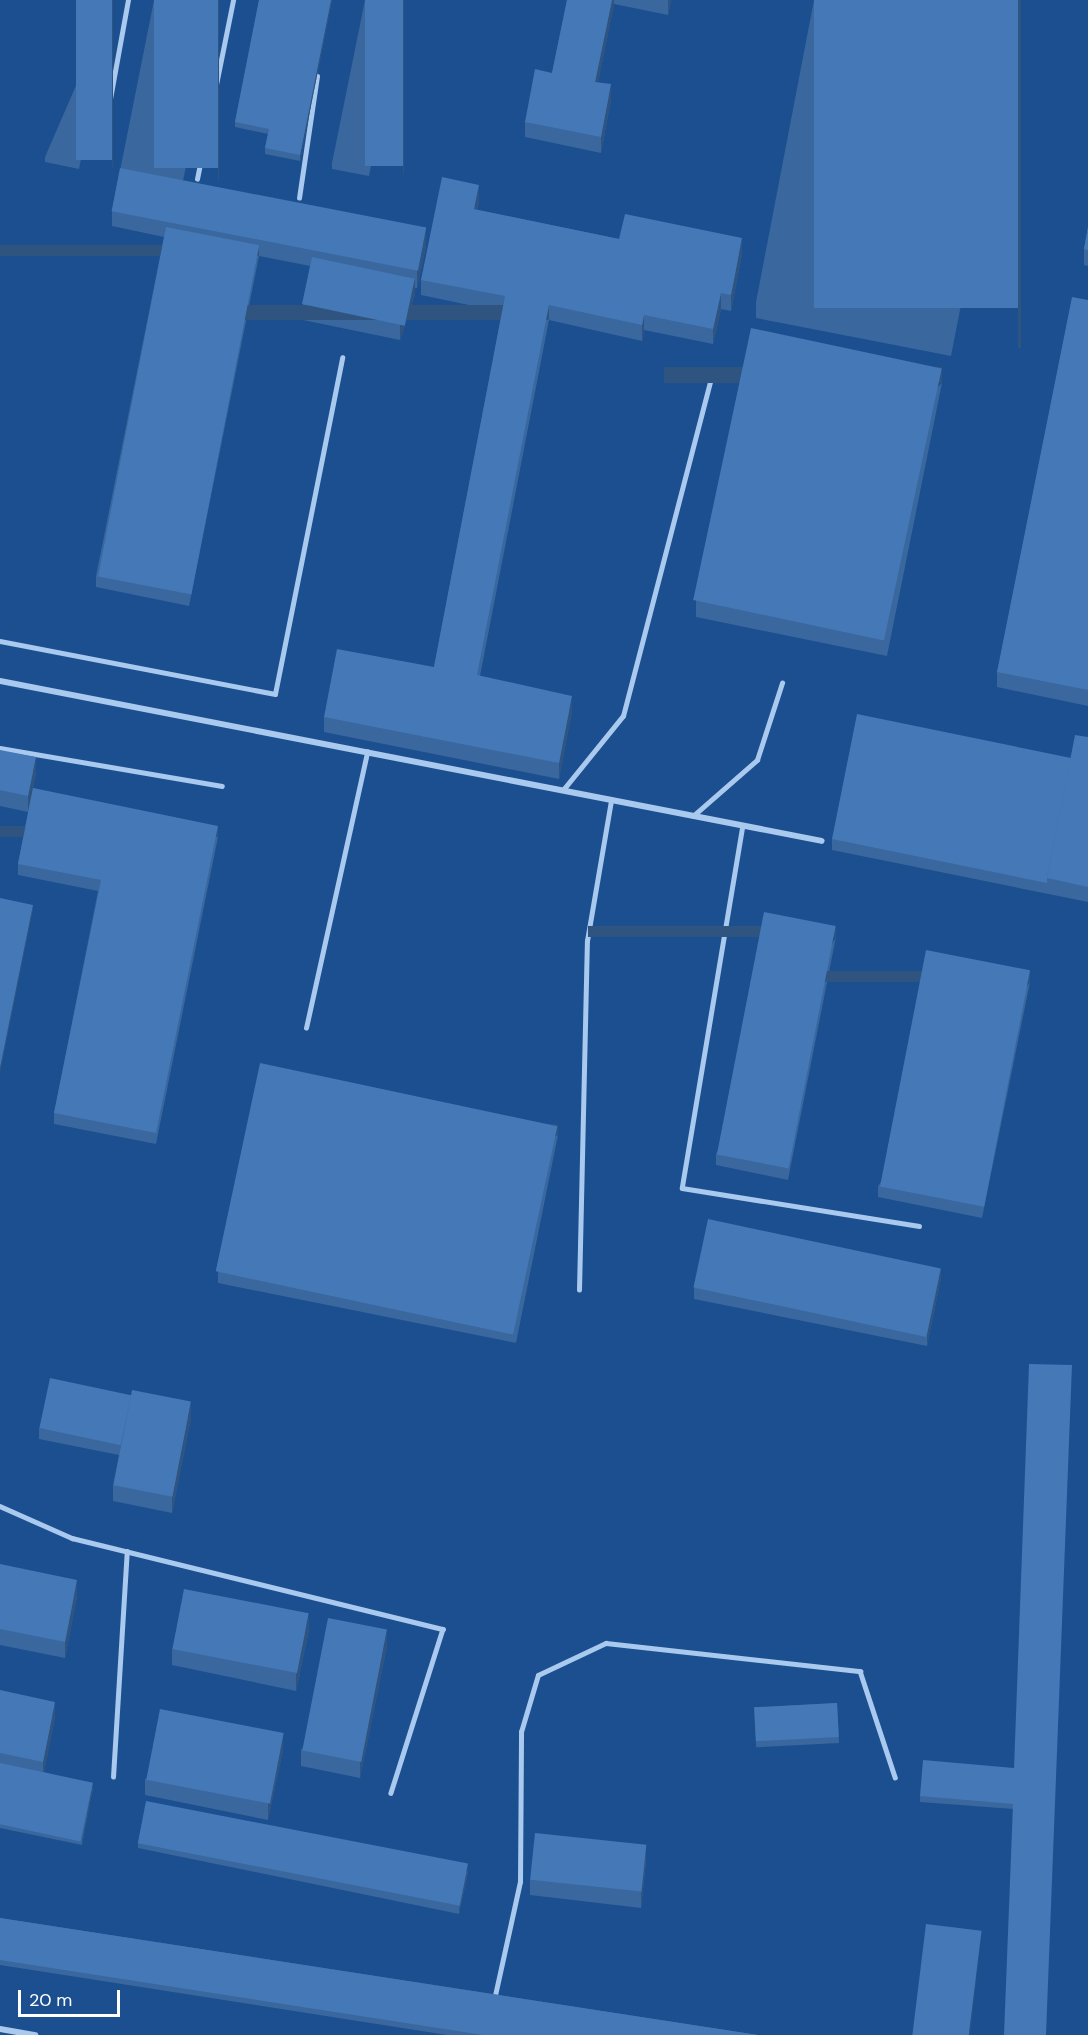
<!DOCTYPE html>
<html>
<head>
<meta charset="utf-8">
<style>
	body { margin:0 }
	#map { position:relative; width:1088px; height:2035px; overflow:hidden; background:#1b4f8f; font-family:"DM Sans",sans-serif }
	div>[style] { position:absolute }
	.service>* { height:4.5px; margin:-2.25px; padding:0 2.25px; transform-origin:2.25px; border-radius:2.25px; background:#a9c9ee }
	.minor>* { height:6px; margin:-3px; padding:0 3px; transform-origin:3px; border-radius:3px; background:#a9c9ee }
	.wall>* { inset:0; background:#3a679d; transform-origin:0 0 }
	.shaded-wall>* { inset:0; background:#305480; transform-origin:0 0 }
	.building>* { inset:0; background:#4478b7; transform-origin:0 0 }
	span { translate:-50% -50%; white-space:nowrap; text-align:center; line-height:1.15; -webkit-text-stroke:4.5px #1b4f8f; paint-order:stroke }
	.scale { position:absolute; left:18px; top:1990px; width:102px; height:27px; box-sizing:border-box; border:3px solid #fff; border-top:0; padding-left:8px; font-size:18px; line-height:21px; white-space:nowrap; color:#fff; -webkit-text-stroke:4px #1b4f8f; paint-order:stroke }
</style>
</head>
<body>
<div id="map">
	<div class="service">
		<i style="left:100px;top:154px;width:157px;rotate:-79.7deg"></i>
		<i style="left:197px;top:179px;width:183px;rotate:-78.6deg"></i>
		<i style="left:299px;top:198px;width:123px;rotate:-81.6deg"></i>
		<i style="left:0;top:641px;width:280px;rotate:10.9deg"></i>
		<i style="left:275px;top:694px;width:343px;rotate:-78.7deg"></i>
		<i style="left:0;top:748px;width:225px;rotate:9.7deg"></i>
		<i style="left:563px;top:790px;width:95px;rotate:-51deg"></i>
		<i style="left:623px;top:716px;width:358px;rotate:-75.4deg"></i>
		<i style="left:693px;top:816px;width:85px;rotate:-41.2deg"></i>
		<i style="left:757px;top:760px;width:81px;rotate:-72deg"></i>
		<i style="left:743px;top:825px;width:368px;rotate:99.5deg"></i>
		<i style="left:682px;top:1188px;width:240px;rotate:9.1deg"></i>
		<i style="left:306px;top:1028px;width:283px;rotate:-77.5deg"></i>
		<i style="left:579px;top:1290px;width:349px;rotate:-88.7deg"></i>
		<i style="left:587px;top:941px;width:143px;rotate:-80.3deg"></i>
		<i style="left:0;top:1506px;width:79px;rotate:24deg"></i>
		<i style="left:72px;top:1538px;width:382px;rotate:13.8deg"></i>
		<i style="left:443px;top:1629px;width:172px;rotate:107.6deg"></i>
		<i style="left:113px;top:1777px;width:226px;rotate:-86.5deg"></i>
		<i style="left:494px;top:2000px;width:121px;rotate:-77.6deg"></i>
		<i style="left:520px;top:1882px;width:150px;rotate:-89.6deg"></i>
		<i style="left:521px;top:1732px;width:59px;rotate:-73.4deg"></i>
		<i style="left:538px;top:1675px;width:75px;rotate:-25.2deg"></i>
		<i style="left:606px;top:1643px;width:256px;rotate:6.3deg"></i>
		<i style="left:860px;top:1671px;width:112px;rotate:71.7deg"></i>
	</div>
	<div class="minor">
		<i style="left:0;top:681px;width:837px;rotate:11.01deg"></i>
		<i style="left:0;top:2029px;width:36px;rotate:10deg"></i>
	</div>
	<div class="wall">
		<i style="clip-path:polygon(113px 0,79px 169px,45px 162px,45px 157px)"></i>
		<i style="clip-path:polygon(154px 0,219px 0,183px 181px,426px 246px,417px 288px,415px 288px,415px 294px,400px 340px,303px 320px,303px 304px,310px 266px,259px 256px,189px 606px,96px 587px,96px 576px,164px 237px,112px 226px,112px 211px)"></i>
		<i style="clip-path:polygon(259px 0,332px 0,300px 161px,265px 154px,265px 148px,268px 134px,235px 127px,235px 122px)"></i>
		<i style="clip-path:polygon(365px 0,404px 0,369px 176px,332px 169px,332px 163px)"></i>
		<i style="clip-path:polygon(567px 0,671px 0,668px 15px,614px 4px,598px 82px,611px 100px,601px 153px,525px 137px,525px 122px,552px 73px)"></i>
		<i style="clip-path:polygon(814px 0,1021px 0,951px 356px,756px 318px,756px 302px)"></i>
		<i style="clip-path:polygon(479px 200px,477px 210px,619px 239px,742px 254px,731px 311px,721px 309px,713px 344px,644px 330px,642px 341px,549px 320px,480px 676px,572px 711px,559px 779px,324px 732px,324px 717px,434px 667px,502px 312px,421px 295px,421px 280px)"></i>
		<i style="clip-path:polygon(1088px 227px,1088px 266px,1084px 265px,1084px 249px)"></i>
		<i style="clip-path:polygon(1088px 300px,1088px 706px,997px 687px,997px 672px)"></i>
		<i style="clip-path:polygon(942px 383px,887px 656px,696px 617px,696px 601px)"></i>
		<i style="clip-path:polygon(1088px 737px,1088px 902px,832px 850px,832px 839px,1071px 758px)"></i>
		<i style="clip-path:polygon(0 750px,36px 773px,33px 788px,218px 837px,156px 1144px,54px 1124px,54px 1113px,98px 891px,18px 875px,18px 864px,28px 812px,0 806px)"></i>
		<i style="clip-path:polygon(836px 937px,788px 1180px,716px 1165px,716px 1154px)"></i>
		<i style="clip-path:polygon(1030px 982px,982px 1218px,878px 1197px,878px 1186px)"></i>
		<i style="clip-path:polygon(558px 1135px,516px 1343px,218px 1283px,218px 1272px)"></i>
		<i style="clip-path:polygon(941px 1278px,927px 1346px,694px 1299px,694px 1288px)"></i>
		<i style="clip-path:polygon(131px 1395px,191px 1418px,172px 1513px,113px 1501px,113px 1485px,119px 1455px,39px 1439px,39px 1428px)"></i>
		<i style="clip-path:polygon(0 1564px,77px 1596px,65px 1658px,0 1645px)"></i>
		<i style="clip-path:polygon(309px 1630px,296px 1691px,172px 1665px,172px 1649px)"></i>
		<i style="clip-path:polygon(387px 1646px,360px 1778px,301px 1766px,301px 1750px)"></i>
		<i style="clip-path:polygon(0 1690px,55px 1717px,44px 1772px,93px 1788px,82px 1845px,0 1828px)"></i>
		<i style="left:837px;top:1703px;width:40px;height:83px;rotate:87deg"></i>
		<i style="clip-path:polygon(283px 1750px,268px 1820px,145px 1795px,145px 1779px)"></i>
		<i style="clip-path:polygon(1014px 1768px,1013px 1809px,920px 1802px,920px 1796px)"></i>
		<i style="clip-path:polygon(138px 1843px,468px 1872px,459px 1914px,138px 1848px)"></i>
		<i style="clip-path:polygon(646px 1861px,641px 1908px,530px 1895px,530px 1880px)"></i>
		<i style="clip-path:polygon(0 1918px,758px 2035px,447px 2035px,0 1965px)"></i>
	</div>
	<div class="shaded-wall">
		<i style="left:112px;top:0;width:1px;height:167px"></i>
		<i style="left:218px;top:0;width:1px;height:182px"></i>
		<i style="clip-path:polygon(331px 0,332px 0,300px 161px,300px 155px)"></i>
		<i style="left:403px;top:0;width:1px;height:174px"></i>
		<i style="clip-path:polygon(612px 0,614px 0,614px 6px,595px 97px,595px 82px)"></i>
		<i style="clip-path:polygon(668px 0,671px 0,668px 15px)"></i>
		<i style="left:1018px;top:0;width:3px;height:348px"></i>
		<i style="clip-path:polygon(611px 84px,611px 100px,601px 153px,601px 137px)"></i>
		<i style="clip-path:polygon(479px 185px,479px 200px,474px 225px,474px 209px)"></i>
		<i style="clip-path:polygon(426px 230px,426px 246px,417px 288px,417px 272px)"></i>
		<i style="clip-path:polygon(742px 238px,742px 254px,731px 311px,731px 295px)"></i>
		<i style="left:259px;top:245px;width:11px;height:357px;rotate:90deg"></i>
		<i style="clip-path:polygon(415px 278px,415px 294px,400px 340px,400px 324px)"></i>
		<i style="clip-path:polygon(721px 293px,721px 309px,713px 344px,713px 329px)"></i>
		<i style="left:549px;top:305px;width:15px;height:377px;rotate:90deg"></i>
		<i style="clip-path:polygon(644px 315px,644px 330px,642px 341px,642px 325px)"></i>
		<i style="left:942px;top:367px;width:16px;height:278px;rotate:90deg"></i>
		<i style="clip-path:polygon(572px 696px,572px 711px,559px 779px,559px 763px)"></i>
		<i style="clip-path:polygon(36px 757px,36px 773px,28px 812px,28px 796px)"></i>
		<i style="left:218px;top:826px;width:11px;height:313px;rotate:90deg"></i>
		<i style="clip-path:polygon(33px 905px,33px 910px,0 1074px,0 1068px)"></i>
		<i style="left:836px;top:926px;width:11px;height:248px;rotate:90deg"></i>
		<i style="left:1030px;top:971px;width:11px;height:241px;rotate:90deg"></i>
		<i style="left:558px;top:1124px;width:11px;height:212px;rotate:90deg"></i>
		<i style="clip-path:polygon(941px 1267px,941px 1278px,927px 1346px,927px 1335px)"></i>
		<i style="clip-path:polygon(191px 1402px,191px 1418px,172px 1513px,172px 1497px)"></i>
		<i style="clip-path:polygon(77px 1580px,77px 1596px,65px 1658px,65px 1642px)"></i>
		<i style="clip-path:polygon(309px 1614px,309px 1630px,296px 1691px,296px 1675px)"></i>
		<i style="clip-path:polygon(387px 1630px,387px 1646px,360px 1778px,360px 1762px)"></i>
		<i style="clip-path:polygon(55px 1702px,55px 1717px,43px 1778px,43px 1762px)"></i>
		<i style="clip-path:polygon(283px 1734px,283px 1750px,268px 1820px,268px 1804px)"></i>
		<i style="clip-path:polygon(93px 1782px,93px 1788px,82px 1845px,82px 1840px)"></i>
		<i style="clip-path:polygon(646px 1845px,646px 1861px,641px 1908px,641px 1892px)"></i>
		<i style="clip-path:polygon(468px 1866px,468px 1872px,459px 1914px,459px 1908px)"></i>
		<i style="clip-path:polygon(982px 1931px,970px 2035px,969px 2035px)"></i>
	</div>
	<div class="building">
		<i style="left:76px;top:0;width:36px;height:160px"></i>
		<i style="left:154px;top:0;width:64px;height:168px"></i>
		<i style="clip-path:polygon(259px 0,331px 0,300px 155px,265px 148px,269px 129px,235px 122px)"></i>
		<i style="left:365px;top:0;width:38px;height:166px"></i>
		<i style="clip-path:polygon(567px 0,612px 0,595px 82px,611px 84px,601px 137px,525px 122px,535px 69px,552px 73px)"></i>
		<i style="left:814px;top:0;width:204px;height:308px"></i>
		<i style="left:120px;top:168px;width:312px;height:44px;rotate:11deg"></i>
		<i style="clip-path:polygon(442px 177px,479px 185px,474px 209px,619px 239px,625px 214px,742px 238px,731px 295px,721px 293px,713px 329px,644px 315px,642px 325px,549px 305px,477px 675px,572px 696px,559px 763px,324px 717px,337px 649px,434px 667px,505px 296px,421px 280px)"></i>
		<i style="left:166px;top:227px;width:95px;height:356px;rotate:11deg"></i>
		<i style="clip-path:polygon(1088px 227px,1088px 250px,1084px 249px)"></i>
		<i style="left:312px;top:257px;width:105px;height:48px;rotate:12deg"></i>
		<i style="clip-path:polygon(1072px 297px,1088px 300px,1088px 690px,997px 672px)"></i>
		<i style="left:751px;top:328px;width:195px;height:278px;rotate:12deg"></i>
		<i style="clip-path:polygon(857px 714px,1071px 758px,1047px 878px,1047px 883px,832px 839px)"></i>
		<i style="clip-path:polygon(1075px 735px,1088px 737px,1088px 887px,1047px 878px)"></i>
		<i style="clip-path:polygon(0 750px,36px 757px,28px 796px,0 790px)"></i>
		<i style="clip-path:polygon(33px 788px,218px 826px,156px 1133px,54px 1113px,101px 880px,18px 864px)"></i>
		<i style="clip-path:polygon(0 898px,33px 905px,0 1068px)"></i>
		<i style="left:764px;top:912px;width:73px;height:247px;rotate:11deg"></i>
		<i style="left:926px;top:950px;width:106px;height:241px;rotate:11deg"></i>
		<i style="left:260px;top:1063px;width:304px;height:213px;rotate:12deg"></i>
		<i style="left:708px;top:1219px;width:238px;height:70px;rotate:12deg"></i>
		<i style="clip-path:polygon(1029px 1364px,1072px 1365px,1046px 2035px,1004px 2035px,1013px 1804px,920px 1796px,923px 1760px,1014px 1768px)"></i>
		<i style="left:50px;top:1378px;width:83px;height:51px;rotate:12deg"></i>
		<i style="left:132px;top:1390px;width:60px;height:97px;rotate:11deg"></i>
		<i style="clip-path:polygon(0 1564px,77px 1580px,65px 1642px,0 1629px)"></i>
		<i style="left:184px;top:1589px;width:127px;height:61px;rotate:11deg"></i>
		<i style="left:328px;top:1618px;width:60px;height:135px;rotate:11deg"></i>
		<i style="clip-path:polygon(0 1690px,55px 1702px,43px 1762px,0 1753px)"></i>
		<i style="left:837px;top:1703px;width:34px;height:83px;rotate:87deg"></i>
		<i style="left:160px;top:1709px;width:126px;height:72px;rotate:11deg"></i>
		<i style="left:0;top:1763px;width:95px;height:60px;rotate:12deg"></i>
		<i style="left:146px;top:1801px;width:328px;height:43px;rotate:11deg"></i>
		<i style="left:535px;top:1833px;width:112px;height:47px;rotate:6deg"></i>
		<i style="clip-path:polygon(0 1918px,758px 2035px,483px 2035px,0 1960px)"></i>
		<i style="left:926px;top:1924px;width:56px;height:112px;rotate:7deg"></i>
	</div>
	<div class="scale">20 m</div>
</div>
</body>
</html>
